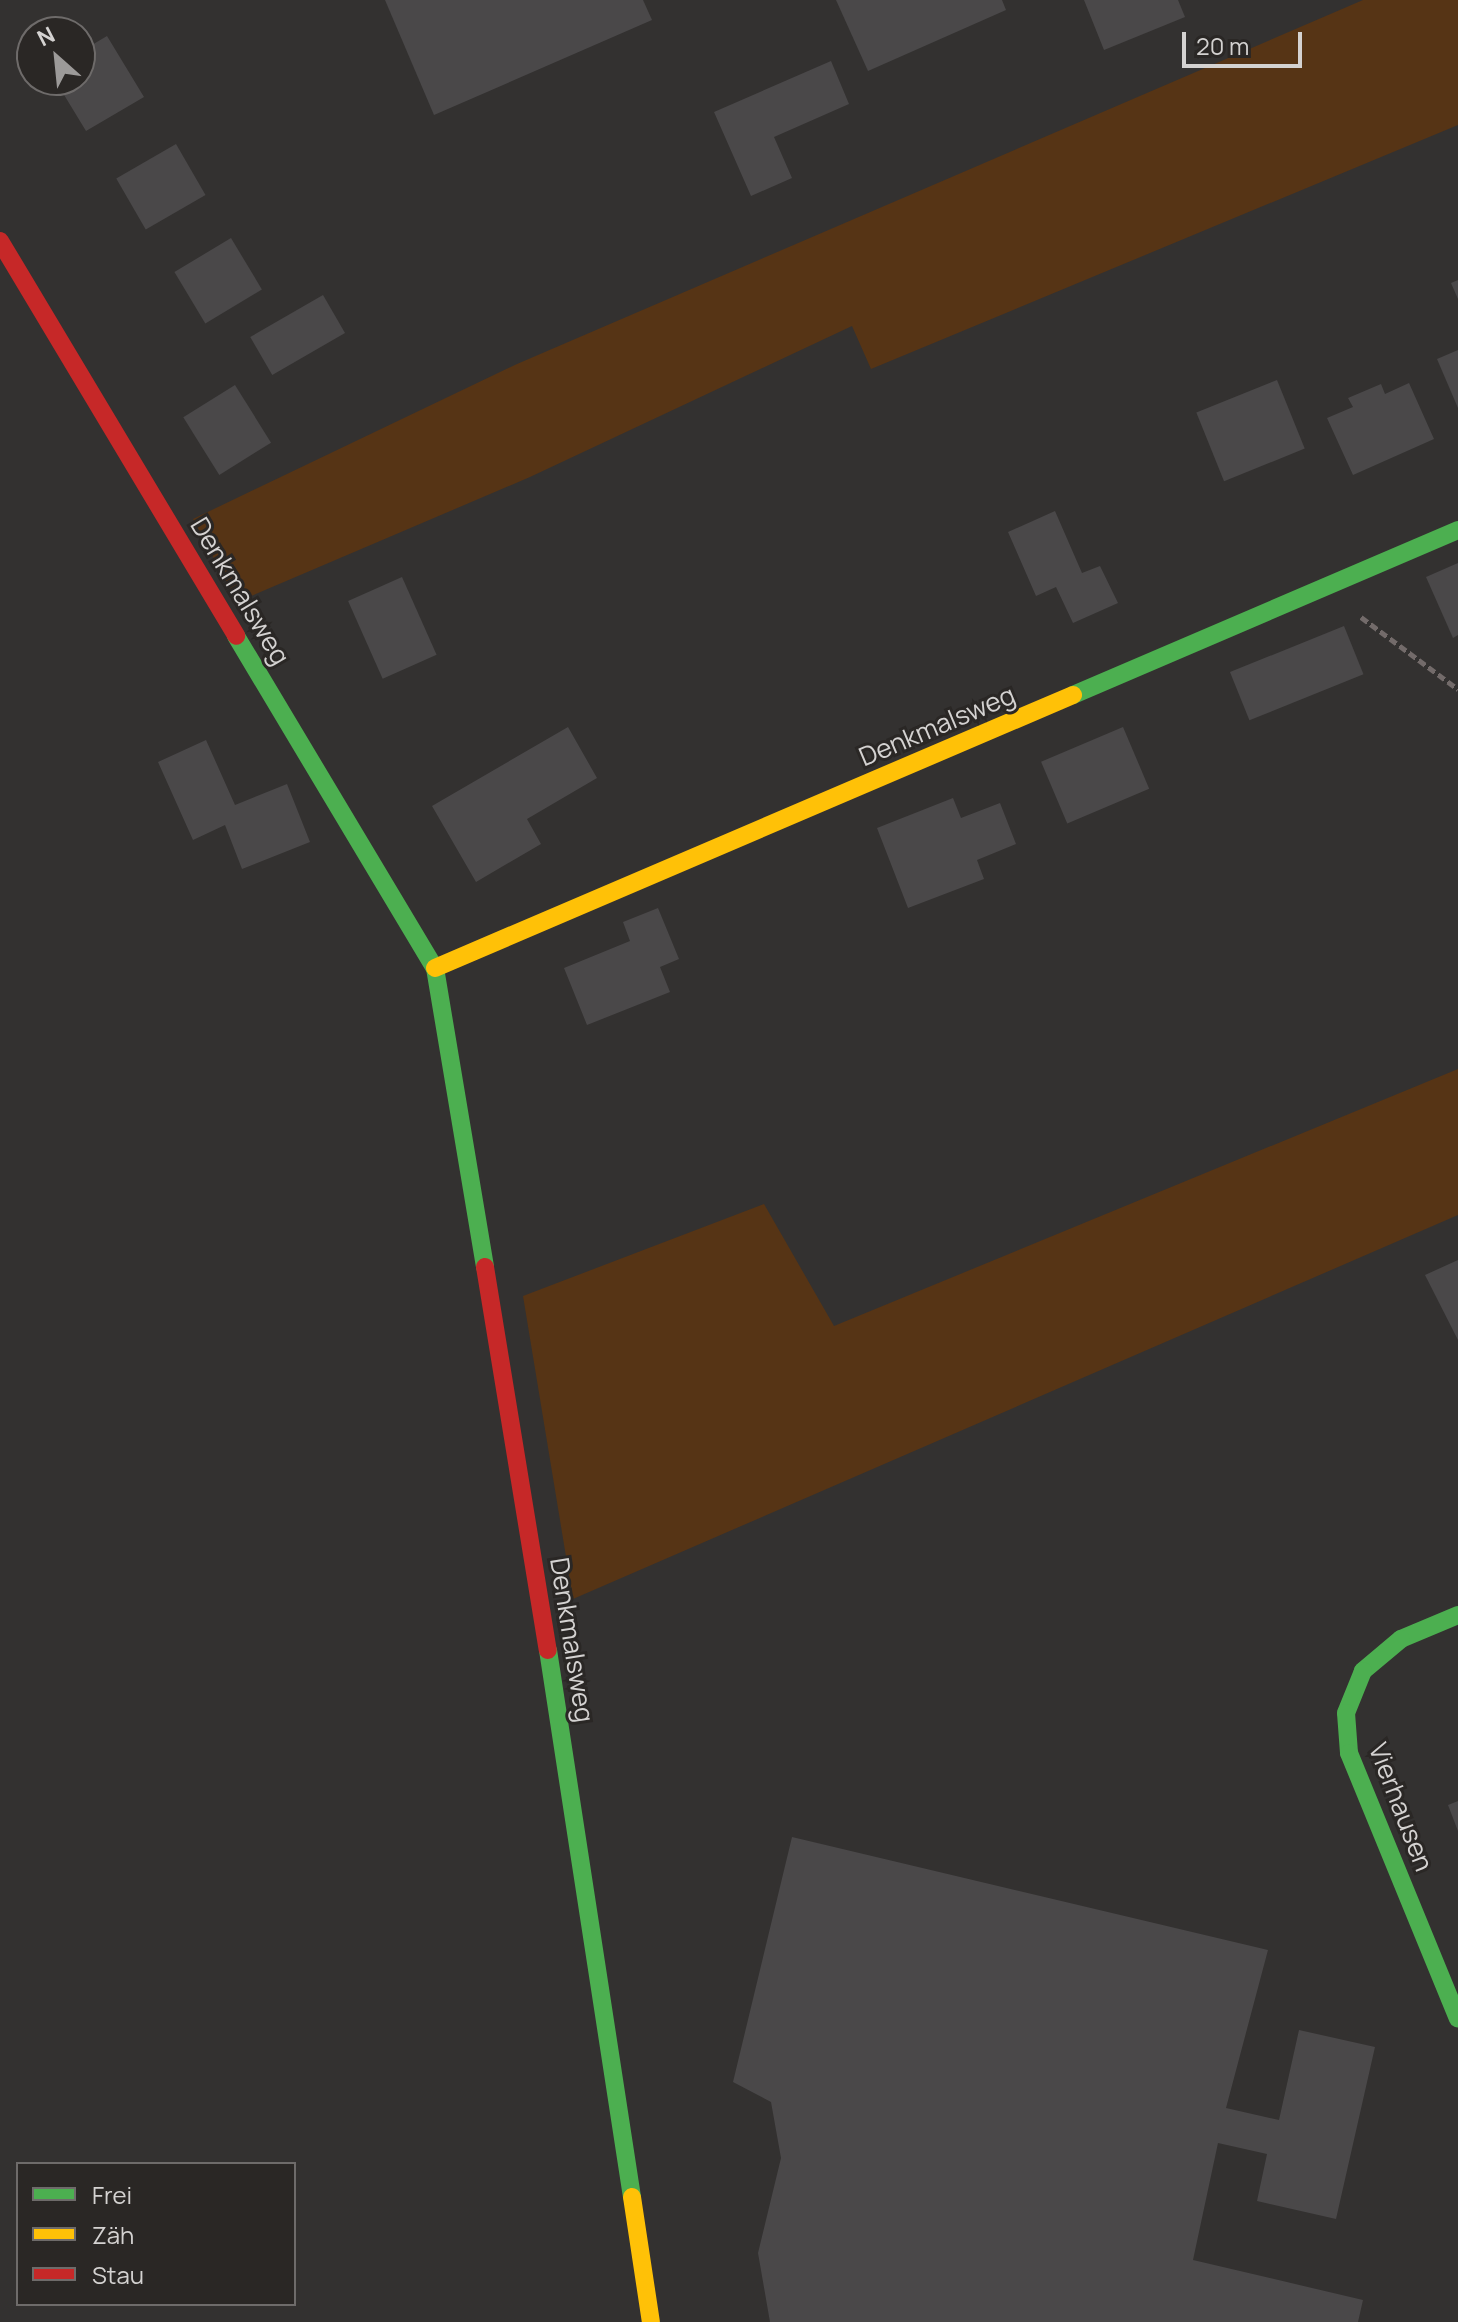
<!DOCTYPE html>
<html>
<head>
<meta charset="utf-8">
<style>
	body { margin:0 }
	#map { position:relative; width:1458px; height:2322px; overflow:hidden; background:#333130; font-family:Manrope,sans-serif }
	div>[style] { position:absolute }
	.green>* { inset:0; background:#563415 }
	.building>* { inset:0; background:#4a4849; transform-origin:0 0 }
	.path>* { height:5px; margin-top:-2.5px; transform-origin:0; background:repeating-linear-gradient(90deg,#736b6a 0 8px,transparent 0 12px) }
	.fast>* { height:18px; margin:-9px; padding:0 9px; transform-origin:9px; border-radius:9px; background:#4caf50 }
	.slow>* { height:18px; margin:-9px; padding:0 9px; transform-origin:9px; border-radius:9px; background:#ffc107 }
	.jam>* { height:18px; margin:-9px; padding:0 9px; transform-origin:9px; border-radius:9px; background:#c62828 }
	span { translate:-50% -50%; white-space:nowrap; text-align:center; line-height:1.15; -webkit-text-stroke:6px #2a2725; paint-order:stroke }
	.street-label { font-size:26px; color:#d4d2d1 }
	.legend { position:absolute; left:16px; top:2162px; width:280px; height:144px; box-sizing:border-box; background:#2a2725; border:2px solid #6e6b6a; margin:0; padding:10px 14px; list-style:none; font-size:24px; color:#d4d2d1 }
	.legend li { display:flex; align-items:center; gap:16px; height:40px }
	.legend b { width:40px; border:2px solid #6e6b6a }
	.north { position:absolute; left:16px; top:16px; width:80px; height:80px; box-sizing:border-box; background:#2a2725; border:2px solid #6e6b6a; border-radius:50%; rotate:333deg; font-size:22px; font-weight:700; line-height:32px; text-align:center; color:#d4d2d1 }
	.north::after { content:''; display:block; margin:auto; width:28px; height:36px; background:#9c9a99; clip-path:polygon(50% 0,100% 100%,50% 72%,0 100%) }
	.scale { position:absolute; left:1182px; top:32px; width:120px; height:36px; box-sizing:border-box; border:4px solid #d4d2d1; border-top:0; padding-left:10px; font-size:24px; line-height:28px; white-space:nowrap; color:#d4d2d1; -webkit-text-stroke:6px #2a2725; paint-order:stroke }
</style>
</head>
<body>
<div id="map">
	<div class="green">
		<i style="clip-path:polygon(1363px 0,1458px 0,1458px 125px,871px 369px,852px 326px,530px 477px,237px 602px,193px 519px,517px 364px)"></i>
		<i style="clip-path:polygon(1458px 1069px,1458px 1215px,573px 1599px,523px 1296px,764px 1204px,834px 1326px)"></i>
	</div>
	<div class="building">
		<i style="clip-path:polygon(385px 0,643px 0,652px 20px,434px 115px)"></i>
		<i style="clip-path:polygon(836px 0,1002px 0,1006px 10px,868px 71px)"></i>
		<i style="clip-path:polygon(1084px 0,1178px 0,1185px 17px,1104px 50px)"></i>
		<i style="clip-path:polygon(107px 36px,144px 97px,86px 131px,55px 80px,80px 80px,80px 52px)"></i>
		<i style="clip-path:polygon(831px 61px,849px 104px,774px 137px,792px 178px,751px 196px,714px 112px)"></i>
		<i style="left:176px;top:144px;width:59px;height:69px;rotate:60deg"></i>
		<i style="left:231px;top:238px;width:60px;height:66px;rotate:59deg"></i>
		<i style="clip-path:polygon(1458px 280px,1458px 299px,1451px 283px)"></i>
		<i style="left:323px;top:295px;width:44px;height:84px;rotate:60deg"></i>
		<i style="clip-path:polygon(1458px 350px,1458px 408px,1437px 359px)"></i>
		<i style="left:1277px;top:380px;width:74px;height:87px;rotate:68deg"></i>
		<i style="clip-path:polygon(1409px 383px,1434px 439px,1353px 475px,1327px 418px,1353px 407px,1348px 398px,1381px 384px,1385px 394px)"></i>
		<i style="left:235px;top:385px;width:68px;height:61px;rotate:58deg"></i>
		<i style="clip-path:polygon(1055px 511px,1082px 573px,1100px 566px,1118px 603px,1073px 623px,1056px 587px,1036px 596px,1008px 532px)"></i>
		<i style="clip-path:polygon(1458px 563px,1458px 635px,1453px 638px,1426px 577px)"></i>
		<i style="left:402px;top:577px;width:85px;height:59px;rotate:66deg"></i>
		<i style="left:1344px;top:626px;width:52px;height:123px;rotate:68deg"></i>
		<i style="clip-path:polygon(568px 727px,597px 778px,527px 819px,541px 844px,476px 882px,432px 806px)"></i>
		<i style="left:1123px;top:727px;width:67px;height:89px;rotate:67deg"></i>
		<i style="clip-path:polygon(206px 740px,235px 805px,287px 784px,310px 842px,242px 869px,225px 825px,193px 840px,158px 762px)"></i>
		<i style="clip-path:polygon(953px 798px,961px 818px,1000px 803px,1016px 844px,977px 860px,984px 879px,908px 908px,877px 828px)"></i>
		<i style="clip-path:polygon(658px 908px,679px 959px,660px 967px,670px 992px,587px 1025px,564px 968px,630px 941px,623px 922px)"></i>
		<i style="clip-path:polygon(1458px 1260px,1458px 1340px,1425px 1275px)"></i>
		<i style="clip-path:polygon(1458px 1801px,1458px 1831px,1448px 1805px)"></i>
		<i style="clip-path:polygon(792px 1837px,1268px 1950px,1226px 2108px,1279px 2120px,1299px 2030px,1375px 2047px,1336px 2219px,1257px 2201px,1267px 2154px,1218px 2143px,1193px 2260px,1363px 2300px,1358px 2322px,770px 2322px,758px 2253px,781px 2158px,771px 2102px,733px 2082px)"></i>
	</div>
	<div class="path">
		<i style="left:1361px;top:617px;width:121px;rotate:36.6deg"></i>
	</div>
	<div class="fast">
		<i style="left:236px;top:636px;width:387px;rotate:59.1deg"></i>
		<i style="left:435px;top:968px;width:303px;rotate:80.5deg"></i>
		<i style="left:1073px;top:695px;width:419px;rotate:-23.2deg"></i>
		<i style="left:1458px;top:1615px;width:62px;rotate:157.2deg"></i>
		<i style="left:1401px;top:1639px;width:50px;rotate:139.9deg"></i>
		<i style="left:1363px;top:1671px;width:45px;rotate:112deg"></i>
		<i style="left:1346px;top:1713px;width:40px;rotate:85.7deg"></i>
		<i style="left:1349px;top:1753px;width:287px;rotate:67.7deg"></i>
		<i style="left:548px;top:1650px;width:553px;rotate:81.27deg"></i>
	</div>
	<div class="slow">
		<i style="left:435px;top:968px;width:694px;rotate:-23.17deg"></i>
		<i style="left:632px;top:2197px;width:126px;rotate:81.4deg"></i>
	</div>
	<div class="jam">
		<i style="left:0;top:241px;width:460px;rotate:59.1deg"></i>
		<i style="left:485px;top:1267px;width:388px;rotate:80.7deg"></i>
	</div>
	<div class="street-label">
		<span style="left:240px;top:591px;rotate:59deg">Denkmalsweg</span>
		<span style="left:937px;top:726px;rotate:-23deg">Denkmalsweg</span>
		<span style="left:572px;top:1640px;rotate:81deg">Denkmalsweg</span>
		<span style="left:1401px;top:1807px;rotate:69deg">Vierhausen</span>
	</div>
	<ul class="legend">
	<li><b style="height:10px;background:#4caf50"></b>Frei</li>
	<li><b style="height:10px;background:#ffc107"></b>Zäh</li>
	<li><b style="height:10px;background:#c62828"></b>Stau</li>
	</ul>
	<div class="north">N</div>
	<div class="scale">20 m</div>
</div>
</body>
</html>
